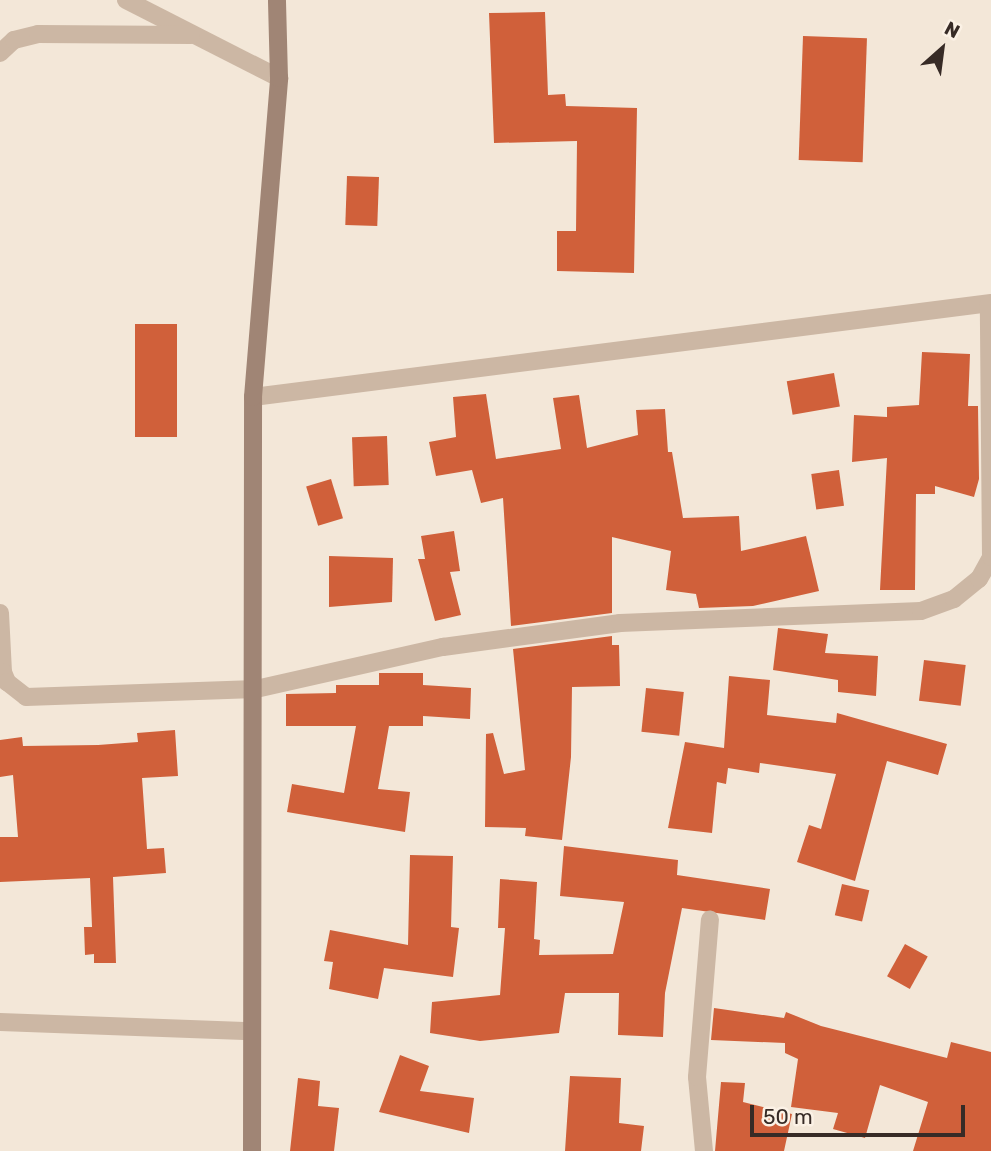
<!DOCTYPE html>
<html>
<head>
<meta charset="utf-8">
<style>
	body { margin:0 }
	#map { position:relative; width:991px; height:1151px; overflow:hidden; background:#f3e7d8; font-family:Rubik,sans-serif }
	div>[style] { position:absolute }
	.building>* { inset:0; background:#d0603a; transform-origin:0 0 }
	.street>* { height:18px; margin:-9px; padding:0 9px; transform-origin:9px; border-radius:9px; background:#ccb7a4 }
	.secondary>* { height:18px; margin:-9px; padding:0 9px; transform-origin:9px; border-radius:9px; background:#a08575 }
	span { translate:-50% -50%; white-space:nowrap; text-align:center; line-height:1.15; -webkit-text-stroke:5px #fbf1e5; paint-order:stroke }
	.north { position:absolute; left:907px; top:14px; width:70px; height:70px; -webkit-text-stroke:5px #fbf1e5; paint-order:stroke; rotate:28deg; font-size:19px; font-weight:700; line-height:28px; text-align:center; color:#372b26 }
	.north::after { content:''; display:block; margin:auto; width:24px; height:32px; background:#372b26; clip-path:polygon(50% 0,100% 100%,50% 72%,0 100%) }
	.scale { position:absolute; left:750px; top:1105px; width:215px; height:32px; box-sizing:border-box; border:4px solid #372b26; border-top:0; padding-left:9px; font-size:21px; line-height:24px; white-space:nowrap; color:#372b26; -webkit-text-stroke:5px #fbf1e5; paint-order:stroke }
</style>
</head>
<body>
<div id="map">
	<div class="building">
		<i style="clip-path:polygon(545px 12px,548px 95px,565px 94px,566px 106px,637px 108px,634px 273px,557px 271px,557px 231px,576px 231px,577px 141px,494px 143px,489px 13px)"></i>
		<i style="left:803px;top:36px;width:64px;height:124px;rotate:2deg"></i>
		<i style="left:347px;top:176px;width:32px;height:49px;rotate:2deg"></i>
		<i style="left:135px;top:324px;width:42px;height:113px"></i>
		<i style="clip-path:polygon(922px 352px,970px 354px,968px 406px,978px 406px,979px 479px,974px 497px,935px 486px,935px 494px,916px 494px,915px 590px,880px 590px,887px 458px,852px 462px,854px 415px,887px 417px,887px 407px,919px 405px)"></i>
		<i style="left:834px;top:373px;width:34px;height:48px;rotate:80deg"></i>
		<i style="clip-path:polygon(486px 394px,496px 459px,561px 449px,553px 398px,579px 395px,587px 448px,638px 435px,636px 410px,665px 409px,668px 452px,672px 452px,683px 518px,739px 516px,741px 551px,806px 536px,819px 591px,753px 606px,699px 608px,696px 594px,666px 590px,671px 551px,612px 537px,612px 613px,511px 626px,503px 498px,481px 503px,472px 470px,436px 476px,429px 442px,456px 437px,453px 397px)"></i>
		<i style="left:387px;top:436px;width:49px;height:35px;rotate:88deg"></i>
		<i style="left:839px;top:470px;width:36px;height:28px;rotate:82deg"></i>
		<i style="left:331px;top:479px;width:41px;height:26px;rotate:73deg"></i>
		<i style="clip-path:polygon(454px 531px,460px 571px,450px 572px,461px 615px,435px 621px,418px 559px,425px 559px,421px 536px)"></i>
		<i style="clip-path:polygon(329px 556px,393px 558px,392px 602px,329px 607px)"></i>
		<i style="clip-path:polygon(778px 628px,828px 634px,825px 653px,878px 656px,876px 696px,838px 692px,838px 680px,773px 670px)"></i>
		<i style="clip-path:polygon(612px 636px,612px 645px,619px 645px,620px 686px,572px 687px,571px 757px,562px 840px,525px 836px,526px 828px,485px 827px,486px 734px,493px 733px,504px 774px,525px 770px,513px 649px)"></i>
		<i style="left:924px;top:660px;width:42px;height:41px;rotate:7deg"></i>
		<i style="clip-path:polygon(379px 673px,423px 673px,423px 685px,471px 688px,470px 719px,423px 716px,423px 726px,389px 726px,378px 789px,410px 792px,405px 832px,287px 812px,292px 784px,344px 793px,356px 726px,286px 726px,286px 694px,336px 693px,336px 685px,379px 685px)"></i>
		<i style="clip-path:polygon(729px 676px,770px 680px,767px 715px,836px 723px,837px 713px,947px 744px,938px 775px,887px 761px,855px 881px,797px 862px,809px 825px,821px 829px,836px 774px,760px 763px,759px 773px,728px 768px,726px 784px,717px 782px,712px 833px,668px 828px,685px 742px,724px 748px)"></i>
		<i style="left:646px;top:688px;width:38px;height:44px;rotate:6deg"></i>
		<i style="clip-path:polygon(175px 730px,178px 776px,142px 778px,147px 849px,164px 848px,166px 873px,113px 877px,116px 963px,94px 963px,94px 954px,85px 955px,84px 927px,92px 927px,90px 878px,0 882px,0 837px,18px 837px,13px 775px,0 777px,0 740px,22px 737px,23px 746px,98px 745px,138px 742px,137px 733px)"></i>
		<i style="clip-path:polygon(564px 846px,678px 860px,677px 875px,770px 889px,765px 920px,682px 908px,665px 993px,663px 1037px,618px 1035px,619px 993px,565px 993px,559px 1033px,480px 1041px,430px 1033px,432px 1002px,500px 995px,505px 928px,498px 928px,500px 879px,537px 882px,534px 939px,540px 940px,539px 955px,613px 954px,624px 902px,560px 896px)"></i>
		<i style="clip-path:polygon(410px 855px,453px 856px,451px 927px,459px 928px,453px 977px,384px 968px,378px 999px,329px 989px,333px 962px,324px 961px,330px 930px,408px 945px)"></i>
		<i style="left:842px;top:884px;width:28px;height:32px;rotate:13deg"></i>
		<i style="left:905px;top:944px;width:26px;height:37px;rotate:29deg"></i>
		<i style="clip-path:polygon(714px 1008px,784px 1018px,786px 1012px,821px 1026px,947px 1058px,951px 1042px,991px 1052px,991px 1151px,913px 1151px,928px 1102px,880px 1085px,865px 1138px,833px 1129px,838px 1113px,791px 1107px,798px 1059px,785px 1053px,785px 1043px,711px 1040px)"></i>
		<i style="clip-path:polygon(400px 1055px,429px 1066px,420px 1091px,474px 1098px,469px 1133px,379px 1112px)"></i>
		<i style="clip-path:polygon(570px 1076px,621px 1078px,619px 1123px,644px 1126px,641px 1151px,565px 1151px)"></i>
		<i style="clip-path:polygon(298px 1078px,320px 1081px,318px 1106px,339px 1108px,334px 1151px,290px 1151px)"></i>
		<i style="clip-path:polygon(721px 1082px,745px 1083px,743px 1102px,792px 1114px,784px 1151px,715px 1151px)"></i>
	</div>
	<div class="street">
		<i style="left:126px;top:0;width:172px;rotate:27deg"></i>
		<i style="left:0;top:53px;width:19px;rotate:-43deg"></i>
		<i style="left:14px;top:40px;width:25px;rotate:-14deg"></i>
		<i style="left:38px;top:34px;width:153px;rotate:0.4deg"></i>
		<i style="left:253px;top:397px;width:744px;rotate:-7.26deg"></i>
		<i style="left:0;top:613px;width:59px;rotate:87.1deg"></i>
		<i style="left:3px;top:672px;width:11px;rotate:68deg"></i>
		<i style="left:7px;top:682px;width:24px;rotate:38deg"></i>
		<i style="left:26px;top:697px;width:230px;rotate:-2deg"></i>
		<i style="left:256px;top:689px;width:192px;rotate:-12.7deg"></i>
		<i style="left:443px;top:647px;width:179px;rotate:-7.7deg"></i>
		<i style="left:620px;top:623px;width:301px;rotate:-2.3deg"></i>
		<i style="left:921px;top:611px;width:35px;rotate:-20deg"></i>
		<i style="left:954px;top:599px;width:32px;rotate:-39deg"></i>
		<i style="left:979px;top:579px;width:25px;rotate:-61deg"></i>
		<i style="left:991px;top:557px;width:253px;rotate:-90.5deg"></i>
		<i style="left:0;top:1022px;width:251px;rotate:2.1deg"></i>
		<i style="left:704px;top:1151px;width:74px;rotate:-95.4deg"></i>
		<i style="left:697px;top:1077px;width:158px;rotate:-85.3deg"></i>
	</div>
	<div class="secondary">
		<i style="left:252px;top:1151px;width:754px;rotate:-89.92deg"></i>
		<i style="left:253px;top:397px;width:320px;rotate:-85.3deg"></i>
		<i style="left:279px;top:78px;width:78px;rotate:-91.5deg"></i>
	</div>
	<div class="north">N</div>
	<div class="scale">50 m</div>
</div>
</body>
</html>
